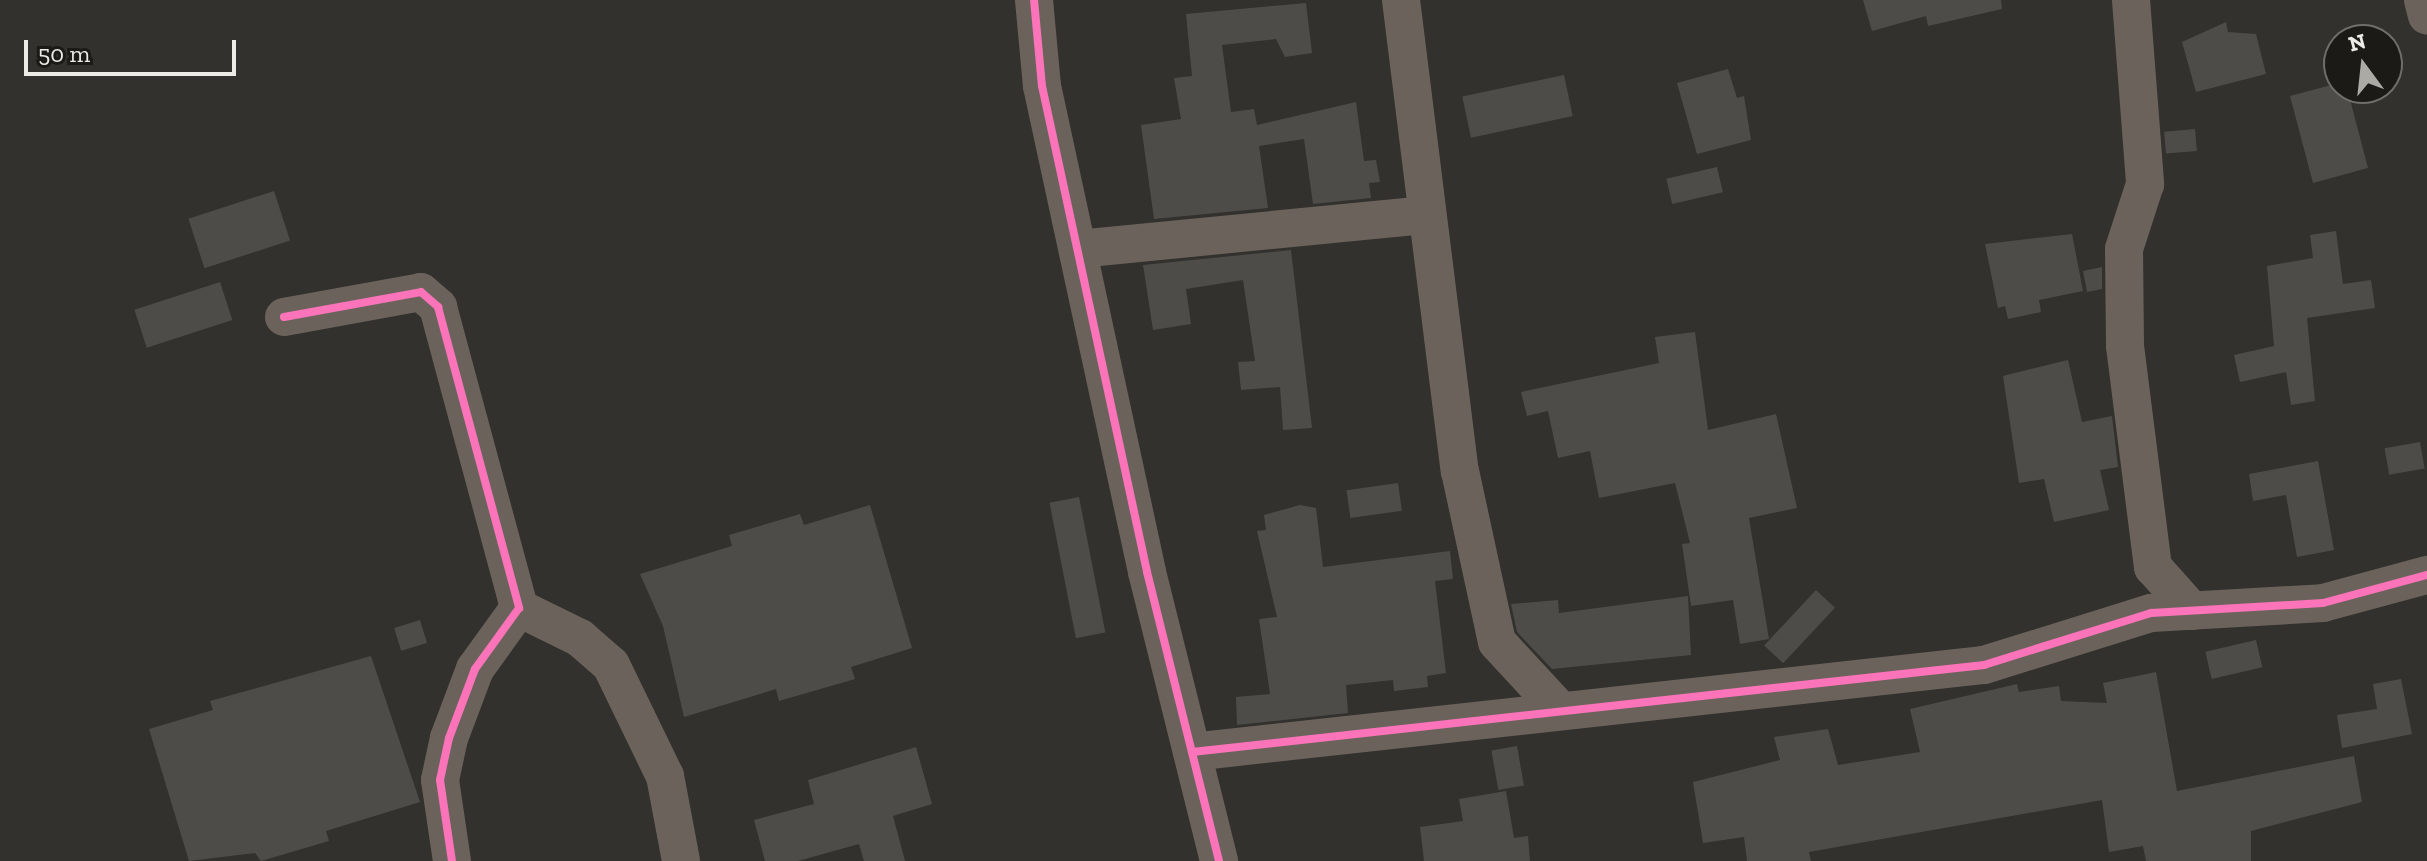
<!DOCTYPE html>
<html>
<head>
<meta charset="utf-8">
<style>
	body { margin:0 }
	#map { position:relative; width:2427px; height:861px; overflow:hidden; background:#32312d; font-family:"Zilla Slab",serif }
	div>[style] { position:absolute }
	.building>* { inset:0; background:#4e4c49; transform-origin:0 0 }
	.minor>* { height:38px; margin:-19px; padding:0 19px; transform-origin:19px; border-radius:19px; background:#6b635b }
	.cycleway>* { height:8px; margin:-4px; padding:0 4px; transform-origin:4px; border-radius:4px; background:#fb73b8 }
	span { translate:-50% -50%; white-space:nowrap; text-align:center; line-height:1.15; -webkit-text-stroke:6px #1b1a17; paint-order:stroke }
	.north { position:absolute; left:2323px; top:24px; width:80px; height:80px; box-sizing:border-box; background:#1b1a17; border:2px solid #6f6e6a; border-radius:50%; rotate:345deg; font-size:22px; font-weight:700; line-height:32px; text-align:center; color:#ecebe6 }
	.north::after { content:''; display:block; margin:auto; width:28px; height:36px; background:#abaaa5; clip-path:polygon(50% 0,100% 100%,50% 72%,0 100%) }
	.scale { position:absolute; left:24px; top:40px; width:212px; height:36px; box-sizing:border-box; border:4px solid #ecebe6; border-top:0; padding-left:10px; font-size:24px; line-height:28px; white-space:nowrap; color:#ecebe6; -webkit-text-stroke:6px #1b1a17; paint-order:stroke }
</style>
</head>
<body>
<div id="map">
	<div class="building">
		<i style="clip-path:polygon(1863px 0,2001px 0,2002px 9px,1928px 26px,1926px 16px,1872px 31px)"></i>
		<i style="clip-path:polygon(1306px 3px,1312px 53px,1285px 57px,1276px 39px,1222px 45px,1231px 112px,1254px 109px,1257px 125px,1356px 102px,1364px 161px,1376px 160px,1380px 182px,1369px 183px,1371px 198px,1313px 204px,1304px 139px,1259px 146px,1268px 208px,1154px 219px,1141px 125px,1181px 119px,1174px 78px,1192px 76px,1186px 14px)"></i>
		<i style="clip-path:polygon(2226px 22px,2228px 32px,2256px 34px,2266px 74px,2196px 92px,2182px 42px)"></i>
		<i style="clip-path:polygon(1728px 69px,1737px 98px,1744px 96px,1751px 140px,1697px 154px,1677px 83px)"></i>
		<i style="left:1564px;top:75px;width:42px;height:104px;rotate:78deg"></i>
		<i style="clip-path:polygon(2339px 83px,2347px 88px,2368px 168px,2313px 183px,2290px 96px)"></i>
		<i style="left:2195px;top:129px;width:22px;height:31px;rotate:85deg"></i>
		<i style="left:1717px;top:167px;width:26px;height:52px;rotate:77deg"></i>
		<i style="left:274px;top:191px;width:52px;height:90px;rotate:72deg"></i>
		<i style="clip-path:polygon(2336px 231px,2343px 284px,2371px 280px,2375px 308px,2307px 318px,2315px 401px,2291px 405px,2286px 372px,2240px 382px,2234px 355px,2274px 346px,2267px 266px,2313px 258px,2310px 235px)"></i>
		<i style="clip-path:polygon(2072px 234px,2083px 291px,2039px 300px,2041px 312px,2008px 319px,2005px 306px,1998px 308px,1985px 244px)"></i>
		<i style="clip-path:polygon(1291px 250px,1312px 428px,1283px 430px,1280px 387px,1241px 390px,1238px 362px,1255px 361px,1243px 280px,1186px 289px,1191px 324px,1153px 330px,1143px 265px)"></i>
		<i style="clip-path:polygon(2102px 267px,2102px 289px,2087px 292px,2083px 271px)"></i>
		<i style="left:220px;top:282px;width:40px;height:90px;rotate:72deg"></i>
		<i style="clip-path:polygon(1695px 332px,1708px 430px,1776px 414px,1797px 508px,1749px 518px,1769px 639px,1740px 644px,1733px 600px,1691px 606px,1682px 544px,1690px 543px,1675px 483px,1599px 498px,1590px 451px,1558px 458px,1548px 411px,1527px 416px,1521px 392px,1659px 363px,1655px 337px)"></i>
		<i style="clip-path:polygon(2068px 360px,2082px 422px,2112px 416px,2118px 467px,2100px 470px,2109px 510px,2054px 522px,2044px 479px,2019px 483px,2003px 376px)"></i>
		<i style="left:2420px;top:442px;width:27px;height:36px;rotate:80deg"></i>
		<i style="clip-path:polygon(2318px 461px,2334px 550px,2297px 557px,2286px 495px,2253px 501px,2249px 474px)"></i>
		<i style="left:1398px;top:483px;width:28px;height:52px;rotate:82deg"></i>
		<i style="left:1079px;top:497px;width:138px;height:30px;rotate:79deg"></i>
		<i style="clip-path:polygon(870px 505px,912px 648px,851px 667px,855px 679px,779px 701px,776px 689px,684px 717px,663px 626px,640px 574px,732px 546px,729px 535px,800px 514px,804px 525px)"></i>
		<i style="clip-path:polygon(1300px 505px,1316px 508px,1323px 567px,1450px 551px,1453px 579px,1435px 581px,1446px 673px,1427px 676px,1428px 687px,1394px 691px,1393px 680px,1346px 685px,1348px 713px,1237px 725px,1236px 697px,1270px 694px,1259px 619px,1277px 617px,1257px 531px,1266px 530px,1264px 515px)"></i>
		<i style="left:1816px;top:590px;width:26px;height:76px;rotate:43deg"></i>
		<i style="clip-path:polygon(1688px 596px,1691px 655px,1552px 669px,1517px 632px,1511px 604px,1558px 600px,1559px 613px)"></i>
		<i style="left:420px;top:620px;width:24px;height:27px;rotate:73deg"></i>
		<i style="left:2256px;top:640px;width:28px;height:52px;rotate:77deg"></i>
		<i style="clip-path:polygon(371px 656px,420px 802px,326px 831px,329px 841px,261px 861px,255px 853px,189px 861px,149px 729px,213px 710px,210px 701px)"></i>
		<i style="clip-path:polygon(2156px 672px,2177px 791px,2354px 756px,2362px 802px,2251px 831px,2251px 861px,2146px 861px,2143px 846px,2109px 852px,2102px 800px,1809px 852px,1811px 861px,1747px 861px,1744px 837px,1703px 843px,1693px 782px,1780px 760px,1774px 737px,1828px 729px,1838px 765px,1920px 752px,1910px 709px,2017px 684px,2019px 692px,2059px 686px,2061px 701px,2107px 703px,2103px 683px)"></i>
		<i style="clip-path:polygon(2401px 679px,2412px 734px,2342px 748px,2337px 715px,2377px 709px,2373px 684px)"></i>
		<i style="left:1517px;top:746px;width:40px;height:26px;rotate:80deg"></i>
		<i style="clip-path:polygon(916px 747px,932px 804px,893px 816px,905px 861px,864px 861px,859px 844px,798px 861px,765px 861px,754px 820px,814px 804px,808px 780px)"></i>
		<i style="clip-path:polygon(1506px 791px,1514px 838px,1528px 836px,1530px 861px,1424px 861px,1420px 827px,1463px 821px,1459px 799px)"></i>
	</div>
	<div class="minor">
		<i style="left:1034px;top:0;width:86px;rotate:84.7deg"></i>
		<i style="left:1042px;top:86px;width:497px;rotate:77.8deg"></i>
		<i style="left:1147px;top:572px;width:298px;rotate:76deg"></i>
		<i style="left:1401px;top:0;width:475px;rotate:82.9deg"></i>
		<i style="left:1460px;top:471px;width:175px;rotate:77.8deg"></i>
		<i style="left:1497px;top:642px;width:87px;rotate:47.3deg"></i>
		<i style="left:2131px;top:0;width:185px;rotate:85.6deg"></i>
		<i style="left:2145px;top:184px;width:68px;rotate:107.9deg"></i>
		<i style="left:2124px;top:249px;width:97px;rotate:89.4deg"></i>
		<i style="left:2125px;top:346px;width:223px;rotate:82.8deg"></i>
		<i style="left:2153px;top:567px;width:59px;rotate:48.4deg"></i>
		<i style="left:2423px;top:0;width:16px;rotate:76deg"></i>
		<i style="left:1078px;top:249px;width:348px;rotate:-5.6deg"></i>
		<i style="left:284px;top:317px;width:139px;rotate:-10.3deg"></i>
		<i style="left:421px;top:292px;width:23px;rotate:41deg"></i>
		<i style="left:438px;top:307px;width:312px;rotate:74.9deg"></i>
		<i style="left:519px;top:608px;width:75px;rotate:125.8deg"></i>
		<i style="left:475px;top:669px;width:74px;rotate:110.6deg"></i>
		<i style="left:449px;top:738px;width:43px;rotate:102.1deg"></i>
		<i style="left:440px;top:780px;width:82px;rotate:81.6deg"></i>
		<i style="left:519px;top:608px;width:68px;rotate:26.2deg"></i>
		<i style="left:580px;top:638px;width:41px;rotate:41.1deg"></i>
		<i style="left:611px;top:665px;width:123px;rotate:64.1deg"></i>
		<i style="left:665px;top:776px;width:86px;rotate:79.3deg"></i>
		<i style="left:1192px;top:752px;width:797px;rotate:-6.27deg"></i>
		<i style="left:1984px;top:665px;width:175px;rotate:-17.3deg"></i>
		<i style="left:2151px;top:613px;width:172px;rotate:-3.3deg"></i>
		<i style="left:2323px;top:603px;width:108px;rotate:-15.1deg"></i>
	</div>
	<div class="cycleway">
		<i style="left:1034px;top:0;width:86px;rotate:84.7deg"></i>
		<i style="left:1042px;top:86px;width:497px;rotate:77.8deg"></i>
		<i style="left:1147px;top:572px;width:298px;rotate:76deg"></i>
		<i style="left:284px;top:317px;width:139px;rotate:-10.3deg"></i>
		<i style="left:421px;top:292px;width:23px;rotate:41deg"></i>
		<i style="left:438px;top:307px;width:312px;rotate:74.9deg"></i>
		<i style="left:519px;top:608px;width:75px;rotate:125.8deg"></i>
		<i style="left:475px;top:669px;width:74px;rotate:110.6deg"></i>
		<i style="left:449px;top:738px;width:43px;rotate:102.1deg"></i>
		<i style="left:440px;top:780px;width:82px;rotate:81.6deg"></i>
		<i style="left:1192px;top:752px;width:797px;rotate:-6.27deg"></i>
		<i style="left:1984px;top:665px;width:175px;rotate:-17.3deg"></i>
		<i style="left:2151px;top:613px;width:172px;rotate:-3.3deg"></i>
		<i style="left:2323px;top:603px;width:108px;rotate:-15.1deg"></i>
	</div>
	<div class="north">N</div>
	<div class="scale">50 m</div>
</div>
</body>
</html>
